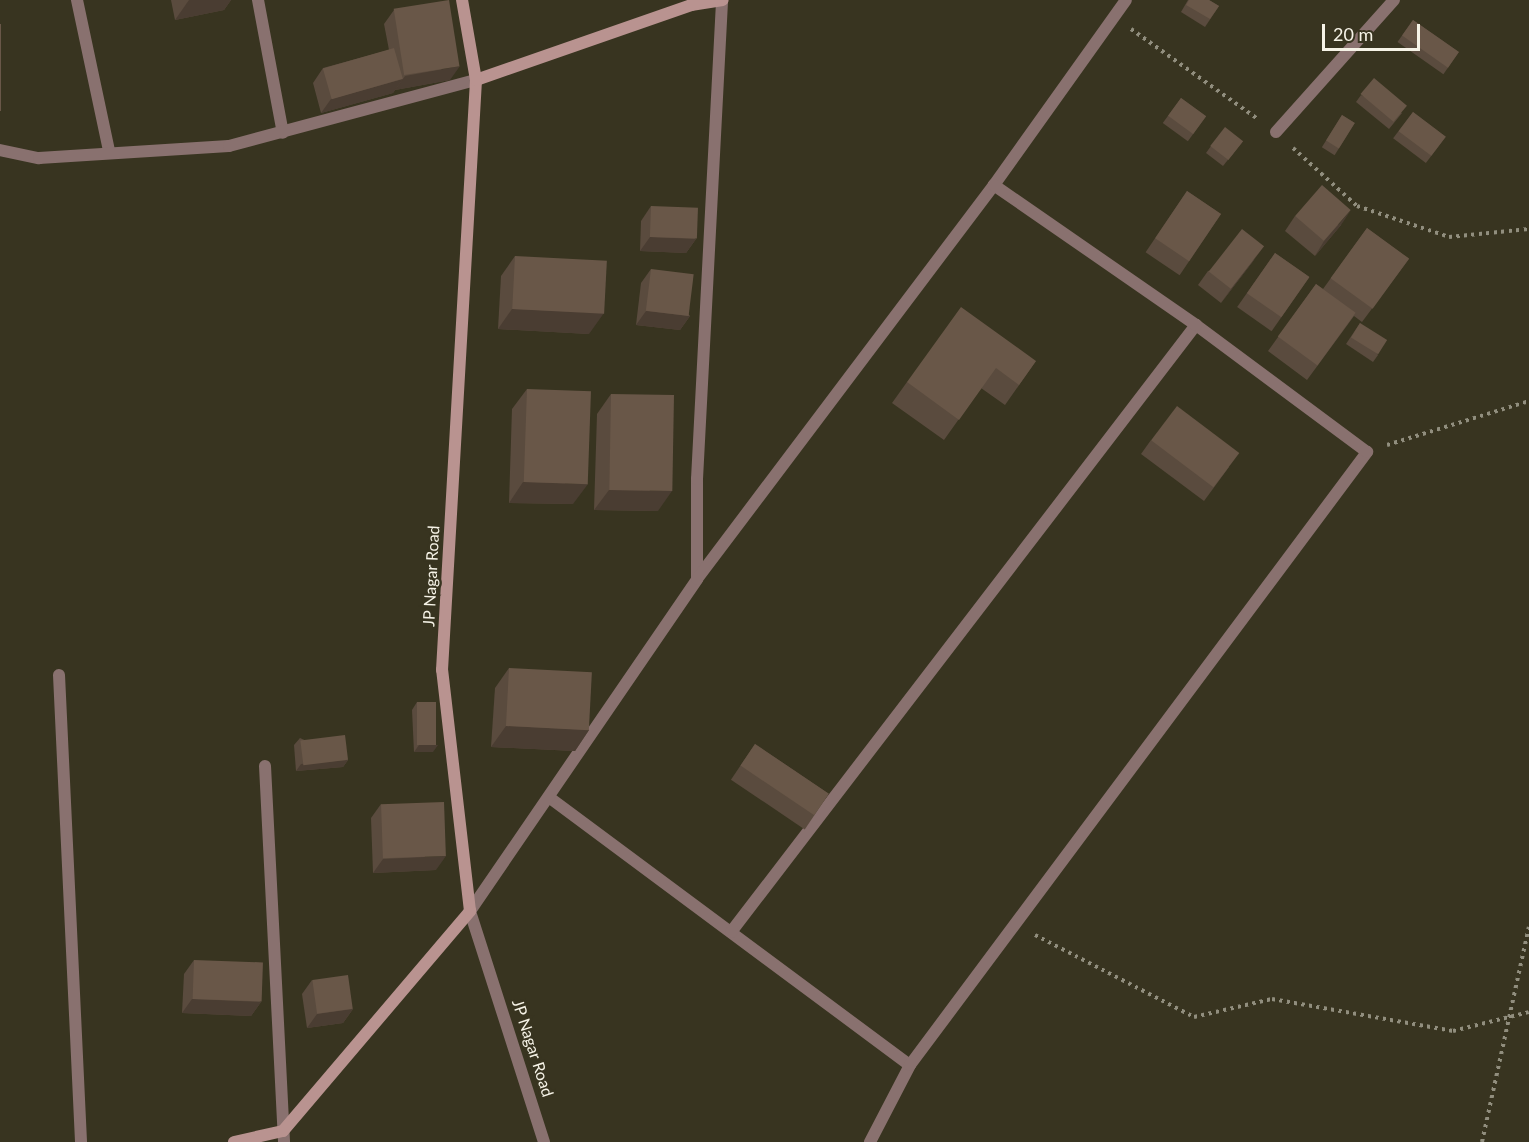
<!DOCTYPE html>
<html>
<head>
<meta charset="utf-8">
<style>
	body { margin:0 }
	#map { position:relative; width:1529px; height:1142px; overflow:hidden; background:#383420; font-family:Lato,sans-serif }
	div>[style] { position:absolute }
	.path>* { height:4px; margin-top:-2px; transform-origin:0; background:repeating-linear-gradient(90deg,#918e7e 0 3px,transparent 0 7.5px) }
	.street>* { height:12px; margin:-6px; padding:0 6px; transform-origin:6px; border-radius:6px; background:#89716f }
	.secondary>* { height:12px; margin:-6px; padding:0 6px; transform-origin:6px; border-radius:6px; background:#b99390 }
	.wall>* { inset:0; background:#5a4b3e; transform-origin:0 0 }
	.shaded-wall>* { inset:0; background:#4a3d32 }
	.building>* { inset:0; background:#695748; transform-origin:0 0 }
	span { translate:-50% -50%; white-space:nowrap; text-align:center; line-height:1.15; -webkit-text-stroke:5px #383420; paint-order:stroke }
	.street-label { font-size:16px; color:#f6f3e7 }
	.scale { position:absolute; left:1322px; top:24px; width:98px; height:27px; box-sizing:border-box; border:3px solid #f6f3e7; border-top:0; padding-left:8px; font-size:18px; line-height:21px; white-space:nowrap; color:#f6f3e7; -webkit-text-stroke:4px #383420; paint-order:stroke }
</style>
</head>
<body>
<div id="map">
	<div class="path">
		<i style="left:1131px;top:29px;width:157px;rotate:35.4deg"></i>
		<i style="left:1293px;top:148px;width:86px;rotate:42.2deg"></i>
		<i style="left:1357px;top:206px;width:97px;rotate:18.6deg"></i>
		<i style="left:1449px;top:237px;width:80px;rotate:-5.7deg"></i>
		<i style="left:1387px;top:445px;width:149px;rotate:-17.2deg"></i>
		<i style="left:1035px;top:935px;width:179px;rotate:27.3deg"></i>
		<i style="left:1194px;top:1017px;width:80px;rotate:-13deg"></i>
		<i style="left:1272px;top:999px;width:184px;rotate:10deg"></i>
		<i style="left:1453px;top:1031px;width:78px;rotate:-14deg"></i>
		<i style="left:1482px;top:1142px;width:220px;rotate:-77.7deg"></i>
	</div>
	<div class="street">
		<i style="left:77px;top:0;width:154px;rotate:78deg"></i>
		<i style="left:258px;top:0;width:135px;rotate:79.4deg"></i>
		<i style="left:1276px;top:132px;width:177px;rotate:-48.2deg"></i>
		<i style="left:0;top:150px;width:40px;rotate:12deg"></i>
		<i style="left:39px;top:158px;width:190px;rotate:-3.6deg"></i>
		<i style="left:229px;top:146px;width:256px;rotate:-15deg"></i>
		<i style="left:697px;top:579px;width:100px;rotate:-90deg"></i>
		<i style="left:697px;top:479px;width:480px;rotate:-87deg"></i>
		<i style="left:59px;top:675px;width:468px;rotate:87.3deg"></i>
		<i style="left:265px;top:766px;width:376px;rotate:87.1deg"></i>
		<i style="left:550px;top:798px;width:448px;rotate:36.6deg"></i>
		<i style="left:731px;top:932px;width:765px;rotate:-52.55deg"></i>
		<i style="left:544px;top:1142px;width:243px;rotate:-107.8deg"></i>
		<i style="left:470px;top:911px;width:402px;rotate:-55.6deg"></i>
		<i style="left:697px;top:579px;width:493px;rotate:-53deg"></i>
		<i style="left:994px;top:185px;width:227px;rotate:-54.5deg"></i>
		<i style="left:870px;top:1142px;width:87px;rotate:-62.5deg"></i>
		<i style="left:910px;top:1065px;width:765px;rotate:-53.29deg"></i>
		<i style="left:1367px;top:452px;width:213px;rotate:-143.4deg"></i>
		<i style="left:1196px;top:325px;width:246px;rotate:-145.3deg"></i>
	</div>
	<div class="secondary">
		<i style="left:476px;top:80px;width:228px;rotate:-19.2deg"></i>
		<i style="left:691px;top:5px;width:32px;rotate:-9deg"></i>
		<i style="left:234px;top:1142px;width:50px;rotate:-12.7deg"></i>
		<i style="left:283px;top:1131px;width:289px;rotate:-49.6deg"></i>
		<i style="left:470px;top:911px;width:243px;rotate:-96.6deg"></i>
		<i style="left:442px;top:670px;width:591px;rotate:-86.7deg"></i>
		<i style="left:476px;top:80px;width:81px;rotate:-99.9deg"></i>
	</div>
	<div class="wall">
		<i style="clip-path:polygon(171px 0,231px 0,224px 10px,175px 20px)"></i>
		<i style="clip-path:polygon(1188px 0,1209px 0,1219px 6px,1205px 27px,1181px 12px)"></i>
		<i style="clip-path:polygon(394px 10px,450px 80px,395px 90px,393px 93px,321px 113px,313px 83px,323px 68px,389px 50px,384px 24px)"></i>
		<i style="left:1413px;top:20px;width:56px;height:27px;rotate:35deg"></i>
		<i style="clip-path:polygon(1361px 95px,1402px 113px,1389px 129px,1356px 102px)"></i>
		<i style="left:1181px;top:98px;width:31px;height:31px;rotate:36deg"></i>
		<i style="left:1413px;top:112px;width:41px;height:33px;rotate:37deg"></i>
		<i style="left:1342px;top:115px;width:15px;height:38px;rotate:32deg"></i>
		<i style="clip-path:polygon(1243px 141px,1223px 166px,1206px 153px,1211px 146px)"></i>
		<i style="left:1187px;top:191px;width:41px;height:74px;rotate:34deg"></i>
		<i style="clip-path:polygon(651px 206px,696px 239px,686px 253px,640px 251px,641px 221px)"></i>
		<i style="clip-path:polygon(1295px 216px,1341px 225px,1315px 256px,1285px 231px)"></i>
		<i style="clip-path:polygon(1367px 228px,1409px 259px,1362px 322px,1354px 316px,1307px 380px,1268px 351px,1316px 284px,1323px 289px)"></i>
		<i style="left:1275px;top:253px;width:42px;height:66px;rotate:35deg"></i>
		<i style="clip-path:polygon(515px 256px,589px 334px,498px 329px,501px 276px)"></i>
		<i style="clip-path:polygon(1254px 260px,1221px 303px,1198px 285px,1208px 271px)"></i>
		<i style="clip-path:polygon(651px 269px,690px 316px,680px 330px,636px 325px,641px 283px)"></i>
		<i style="clip-path:polygon(1360px 323px,1378px 355px,1373px 362px,1346px 344px)"></i>
		<i style="clip-path:polygon(1036px 361px,1005px 405px,981px 388px,944px 440px,892px 403px,907px 382px)"></i>
		<i style="clip-path:polygon(527px 389px,573px 504px,509px 503px,512px 409px)"></i>
		<i style="clip-path:polygon(611px 394px,658px 511px,594px 510px,597px 414px)"></i>
		<i style="clip-path:polygon(1151px 440px,1229px 467px,1204px 501px,1141px 454px)"></i>
		<i style="clip-path:polygon(509px 668px,589px 730px,575px 751px,491px 747px,495px 688px)"></i>
		<i style="clip-path:polygon(417px 702px,433px 752px,414px 752px,412px 710px)"></i>
		<i style="clip-path:polygon(300px 738px,348px 760px,343px 767px,296px 771px,294px 745px)"></i>
		<i style="left:755px;top:744px;width:89px;height:43px;rotate:34deg"></i>
		<i style="clip-path:polygon(381px 804px,436px 870px,373px 873px,371px 818px)"></i>
		<i style="clip-path:polygon(194px 960px,261px 1002px,251px 1016px,182px 1013px,184px 974px)"></i>
		<i style="clip-path:polygon(312px 980px,353px 1009px,343px 1023px,307px 1028px,302px 994px)"></i>
	</div>
	<div class="shaded-wall">
		<i style="clip-path:polygon(189px 0,231px 0,224px 10px,175px 20px)"></i>
		<i style="clip-path:polygon(460px 66px,450px 80px,395px 90px,405px 76px)"></i>
		<i style="clip-path:polygon(403px 79px,393px 93px,321px 113px,331px 99px)"></i>
		<i style="clip-path:polygon(1351px 210px,1341px 225px,1315px 256px,1324px 241px)"></i>
		<i style="clip-path:polygon(650px 237px,696px 239px,686px 253px,640px 251px)"></i>
		<i style="clip-path:polygon(1264px 246px,1254px 260px,1221px 303px,1231px 289px)"></i>
		<i style="clip-path:polygon(512px 309px,604px 313px,589px 334px,498px 329px)"></i>
		<i style="clip-path:polygon(646px 311px,690px 316px,680px 330px,636px 325px)"></i>
		<i style="clip-path:polygon(523px 482px,588px 484px,573px 504px,509px 503px)"></i>
		<i style="clip-path:polygon(609px 490px,672px 491px,658px 511px,594px 510px)"></i>
		<i style="clip-path:polygon(506px 726px,589px 730px,575px 751px,491px 747px)"></i>
		<i style="clip-path:polygon(419px 745px,438px 745px,433px 752px,414px 752px)"></i>
		<i style="clip-path:polygon(348px 760px,343px 767px,296px 771px,301px 764px)"></i>
		<i style="clip-path:polygon(446px 856px,436px 870px,373px 873px,383px 859px)"></i>
		<i style="clip-path:polygon(192px 999px,261px 1002px,251px 1016px,182px 1013px)"></i>
		<i style="clip-path:polygon(353px 1009px,343px 1023px,307px 1028px,317px 1014px)"></i>
	</div>
	<div class="building">
		<i style="left:449px;top:0;width:67px;height:56px;rotate:81deg"></i>
		<i style="clip-path:polygon(1189px 0,1209px 0,1219px 6px,1210px 19px,1186px 5px)"></i>
		<i style="left:1413px;top:20px;width:56px;height:19px;rotate:35deg"></i>
		<i style="left:0;top:24px;width:1px;height:87px"></i>
		<i style="left:394px;top:48px;width:32px;height:74px;rotate:74deg"></i>
		<i style="left:1374px;top:78px;width:43px;height:21px;rotate:40deg"></i>
		<i style="left:1181px;top:98px;width:31px;height:22px;rotate:36deg"></i>
		<i style="left:1413px;top:112px;width:41px;height:24px;rotate:37deg"></i>
		<i style="left:1342px;top:115px;width:15px;height:30px;rotate:32deg"></i>
		<i style="left:1225px;top:127px;width:23px;height:24px;rotate:38deg"></i>
		<i style="left:1322px;top:185px;width:38px;height:41px;rotate:41deg"></i>
		<i style="left:1187px;top:191px;width:41px;height:57px;rotate:34deg"></i>
		<i style="left:651px;top:206px;width:47px;height:31px;rotate:2deg"></i>
		<i style="left:1367px;top:228px;width:52px;height:62px;rotate:36deg"></i>
		<i style="left:1242px;top:229px;width:28px;height:54px;rotate:38deg"></i>
		<i style="left:1275px;top:253px;width:42px;height:49px;rotate:35deg"></i>
		<i style="left:515px;top:256px;width:92px;height:53px;rotate:3deg"></i>
		<i style="left:651px;top:269px;width:43px;height:42px;rotate:7deg"></i>
		<i style="left:1316px;top:284px;width:49px;height:65px;rotate:36deg"></i>
		<i style="clip-path:polygon(961px 307px,1036px 361px,1019px 385px,996px 368px,959px 420px,907px 382px)"></i>
		<i style="left:1360px;top:323px;width:32px;height:17px;rotate:32deg"></i>
		<i style="left:527px;top:389px;width:64px;height:93px;rotate:2deg"></i>
		<i style="left:611px;top:394px;width:63px;height:96px;rotate:1deg"></i>
		<i style="left:1177px;top:406px;width:78px;height:43px;rotate:37deg"></i>
		<i style="left:509px;top:668px;width:83px;height:58px;rotate:3deg"></i>
		<i style="left:417px;top:702px;width:19px;height:43px"></i>
		<i style="left:345px;top:735px;width:25px;height:45px;rotate:83deg"></i>
		<i style="left:755px;top:744px;width:89px;height:26px;rotate:34deg"></i>
		<i style="left:444px;top:802px;width:54px;height:63px;rotate:88deg"></i>
		<i style="left:194px;top:960px;width:69px;height:39px;rotate:2deg"></i>
		<i style="left:348px;top:975px;width:34px;height:36px;rotate:82deg"></i>
	</div>
	<div class="street-label">
		<span style="left:431px;top:576px;rotate:-87deg">JP Nagar Road</span>
		<span style="left:533px;top:1048px;rotate:72deg">JP Nagar Road</span>
	</div>
	<div class="scale">20 m</div>
</div>
</body>
</html>
